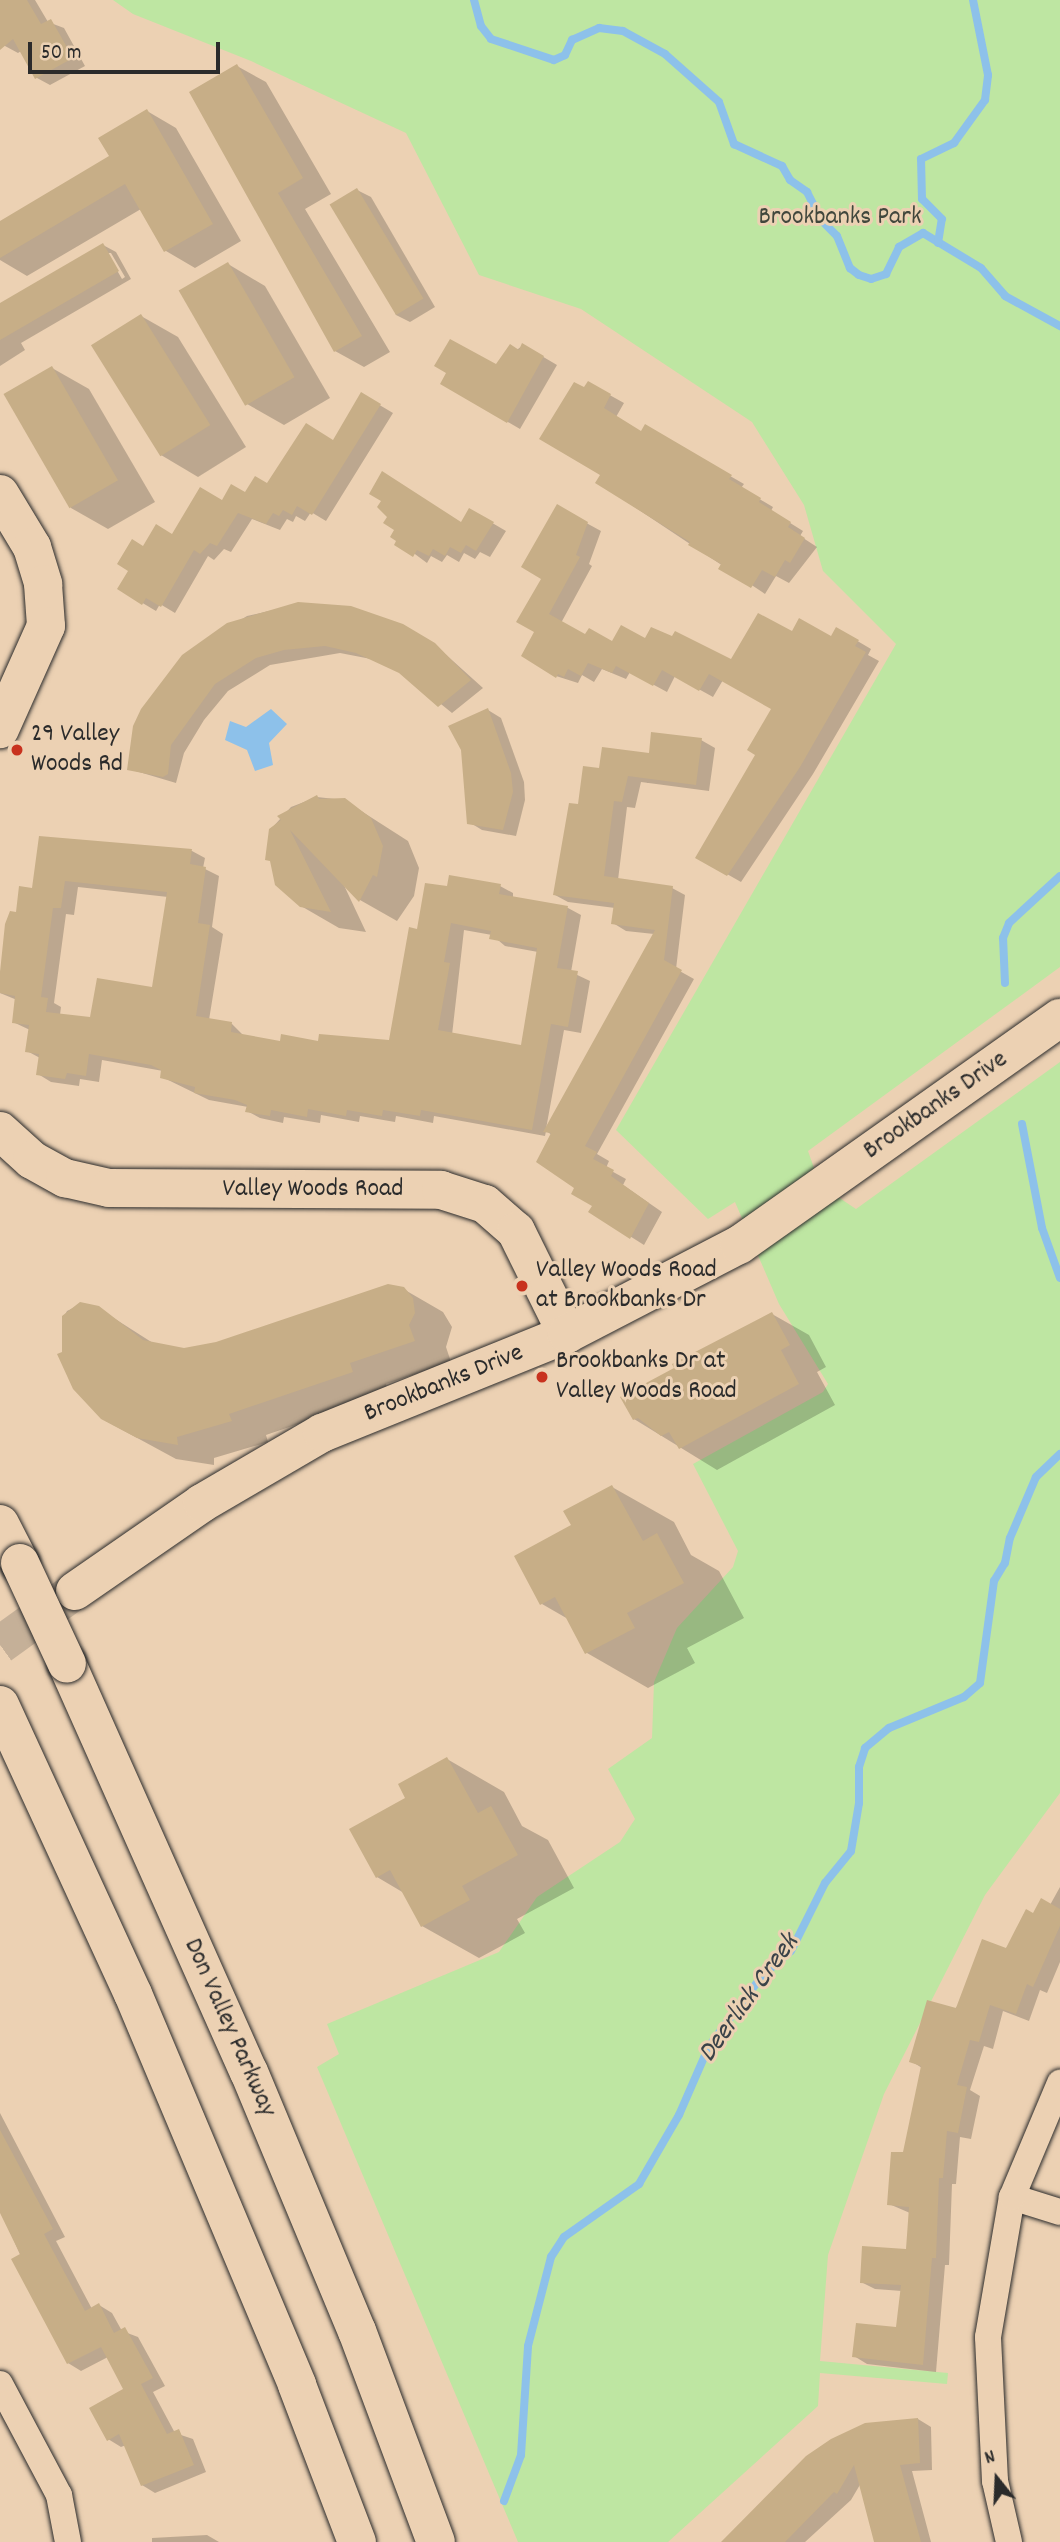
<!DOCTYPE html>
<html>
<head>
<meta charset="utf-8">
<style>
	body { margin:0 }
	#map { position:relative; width:1060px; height:2542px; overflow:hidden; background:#ecd1b3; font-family:Dekko,sans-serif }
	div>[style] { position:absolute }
	.green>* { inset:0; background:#bee6a2 }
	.water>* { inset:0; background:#8dc1ea }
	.shadow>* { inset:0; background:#0003 }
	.stream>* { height:8px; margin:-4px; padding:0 4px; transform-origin:4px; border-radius:4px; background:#8dc1ea }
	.building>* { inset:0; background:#c7ae87; transform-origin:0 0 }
	.secondary-tunnel>* { height:38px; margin-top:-19px; transform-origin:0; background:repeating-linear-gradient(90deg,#c5b098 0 38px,transparent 0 57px) }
	.roads { filter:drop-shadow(0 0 2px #2b2b2b) drop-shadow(0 0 2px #2b2b2b) }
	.street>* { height:26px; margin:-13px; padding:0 13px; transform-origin:13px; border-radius:13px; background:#ecd1b3 }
	.secondary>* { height:38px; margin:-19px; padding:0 19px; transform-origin:19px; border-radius:19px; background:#ecd1b3 }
	.highway>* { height:38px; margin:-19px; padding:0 19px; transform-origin:19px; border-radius:19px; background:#ecd1b3 }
	.bridges { filter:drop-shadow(0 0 2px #2b2b2b) drop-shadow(0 0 2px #2b2b2b) }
	.highway-bridge>* { height:38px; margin:-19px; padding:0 19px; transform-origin:19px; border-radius:19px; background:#ecd1b3 }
	.dots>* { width:19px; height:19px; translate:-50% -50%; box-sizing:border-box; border:4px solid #ecd1b3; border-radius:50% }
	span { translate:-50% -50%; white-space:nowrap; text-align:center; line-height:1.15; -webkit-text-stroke:6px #ecd1b3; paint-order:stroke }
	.park-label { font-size:26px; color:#41473d }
	.poi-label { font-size:26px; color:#2b2b2b }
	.left { translate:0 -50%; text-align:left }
	.street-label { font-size:26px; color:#2b2b2b }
	.water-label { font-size:28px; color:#3a4248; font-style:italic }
	.north { position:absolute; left:962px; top:2444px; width:70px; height:70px; -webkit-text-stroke:5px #ecd1b3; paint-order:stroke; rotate:342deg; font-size:19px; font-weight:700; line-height:28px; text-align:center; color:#2b2b2b }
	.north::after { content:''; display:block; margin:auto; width:24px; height:32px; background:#2b2b2b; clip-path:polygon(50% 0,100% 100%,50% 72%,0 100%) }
	.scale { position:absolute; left:28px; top:42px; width:192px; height:32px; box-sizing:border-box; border:4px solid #2b2b2b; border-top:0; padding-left:9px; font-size:21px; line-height:24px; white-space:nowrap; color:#2b2b2b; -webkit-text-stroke:5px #ecd1b3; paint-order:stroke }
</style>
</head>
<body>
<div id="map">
	<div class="green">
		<i style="clip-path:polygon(113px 0,1060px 0,1060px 967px,808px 1151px,820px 1185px,856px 1209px,1060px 1062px,1060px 1793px,985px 1895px,884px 2094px,828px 2255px,820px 2361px,948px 2373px,947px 2384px,820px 2373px,818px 2406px,668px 2542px,518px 2542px,317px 2067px,339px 2054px,327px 2024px,499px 1952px,537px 1897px,620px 1842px,635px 1819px,608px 1769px,652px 1738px,654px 1682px,677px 1628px,733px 1567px,738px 1551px,693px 1464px,823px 1392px,828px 1384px,779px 1304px,735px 1202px,708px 1219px,616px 1130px,896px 644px,823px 571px,804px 505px,752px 422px,581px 309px,479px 275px,406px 133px,251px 61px,133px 14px)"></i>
	</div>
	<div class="water">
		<i style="clip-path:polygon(271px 709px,287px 724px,269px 743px,273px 765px,255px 771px,247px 750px,225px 740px,230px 721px,246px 727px)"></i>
	</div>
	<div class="shadow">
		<i style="clip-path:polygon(0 0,35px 0,48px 22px,64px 28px,85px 66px,50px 85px,37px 78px,21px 51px,18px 53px,5px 46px,0 37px)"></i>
		<i style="clip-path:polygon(237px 66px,266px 82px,331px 194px,305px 209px,390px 352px,364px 367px,335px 351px,191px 93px)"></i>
		<i style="clip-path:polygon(147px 111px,176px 128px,241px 241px,195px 268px,166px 251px,141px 209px,27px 276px,0 260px,0 223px,111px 156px)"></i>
		<i style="clip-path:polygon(357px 190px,371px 197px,435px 307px,410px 322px,396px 315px)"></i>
		<i style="clip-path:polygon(evenodd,103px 245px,116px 252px,131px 279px,21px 343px,25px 350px,0 366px,0 305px,103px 245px,107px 253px,111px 253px,125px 277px,122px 279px,107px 253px)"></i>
		<i style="clip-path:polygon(228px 264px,265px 286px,330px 398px,284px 425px,247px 404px)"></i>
		<i style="clip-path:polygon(141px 316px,178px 337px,246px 447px,198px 477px,161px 455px)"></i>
		<i style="clip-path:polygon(523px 345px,557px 365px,520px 429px,442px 384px,449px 372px,497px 366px)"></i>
		<i style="clip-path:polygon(52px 368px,89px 389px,155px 502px,108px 529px,71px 508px)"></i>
		<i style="clip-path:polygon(588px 383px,624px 403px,616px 417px,642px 433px,645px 427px,744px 484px,741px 488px,773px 507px,771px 511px,803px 531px,800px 536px,817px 547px,789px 583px,776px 576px,765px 594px,597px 482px,602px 474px,584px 390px)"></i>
		<i style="clip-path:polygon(361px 394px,393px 413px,326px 521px,311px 512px,305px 521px,296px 516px,293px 522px,287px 519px,280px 530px,252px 519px,231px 552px,224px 549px,214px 560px,208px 556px,175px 613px,160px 604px,156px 611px,119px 589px,144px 548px,173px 536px,222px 502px,268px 485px,334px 442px)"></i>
		<i style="clip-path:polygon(557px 507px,601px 531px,589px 564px,592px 566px,561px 623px,586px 636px,613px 644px,645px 641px,732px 662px,792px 634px,832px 638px,837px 629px,871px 649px,868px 655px,879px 661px,813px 774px,741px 882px,697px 857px,757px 754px,773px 708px,723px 680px,713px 697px,675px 676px,667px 692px,630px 672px,626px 679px,602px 669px,594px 682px,582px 675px,578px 683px,556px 676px,537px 631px)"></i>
		<i style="clip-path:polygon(470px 510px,506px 531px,490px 557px,480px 552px,475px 559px,464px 553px,459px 562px,447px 555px,442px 562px,431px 556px,427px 563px,392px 537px,462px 524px)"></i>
		<i style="clip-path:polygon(299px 604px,433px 643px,483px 688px,452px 713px,404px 674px,371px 659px,340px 653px,270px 665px,228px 691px,204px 720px,184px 753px,176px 783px,129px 769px,183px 656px,247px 616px)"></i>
		<i style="clip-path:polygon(488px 710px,501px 718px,524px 782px,525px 800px,516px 836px,482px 830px,469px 822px)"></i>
		<i style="clip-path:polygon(evenodd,701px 740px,715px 748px,709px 791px,641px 782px,635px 808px,627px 807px,618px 880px,672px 888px,685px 895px,676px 969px,694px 979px,597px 1154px,609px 1161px,606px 1168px,626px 1179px,623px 1185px,662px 1212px,644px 1245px,590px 1211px,594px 1205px,577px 1188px,552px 1135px,546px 1131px,545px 1136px,434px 1116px,433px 1123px,396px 1116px,395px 1122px,360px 1116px,359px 1122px,321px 1115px,320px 1123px,284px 1117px,283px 1123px,260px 1118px,247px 1111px,248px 1107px,209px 1100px,162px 1077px,163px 1071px,102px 1060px,99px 1082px,80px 1079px,79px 1086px,51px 1082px,38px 1074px,40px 1058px,27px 1051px,30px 1030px,13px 1022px,17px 1000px,0 993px,0 973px,17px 914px,33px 890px,40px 837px,192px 851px,205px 858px,203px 868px,219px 876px,212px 927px,223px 934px,209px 1020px,232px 1024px,244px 1036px,281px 1043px,390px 1042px,419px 931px,448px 888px,500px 886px,513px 893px,513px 898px,568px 908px,581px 915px,571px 972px,590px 981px,581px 1033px,564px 1030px,546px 1129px,654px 934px,626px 931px,613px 923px,615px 908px,568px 902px,555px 895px,579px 806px,601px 770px,701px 740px,78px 887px,168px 897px,154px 989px,92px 1019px,60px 1015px,61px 1007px,54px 1003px,66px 914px,74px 915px,78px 887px,701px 740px,464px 930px,492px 935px,505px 946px,538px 952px,523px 1048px,452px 1035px,464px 930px)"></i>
		<i style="clip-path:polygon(317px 797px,344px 800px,408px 841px,419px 868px,414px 896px,397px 921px,360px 900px,342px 881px,366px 932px,339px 928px,301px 906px,271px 829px,291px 807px)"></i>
		<i style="clip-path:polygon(405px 1290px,443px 1312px,452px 1327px,446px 1347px,451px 1362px,386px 1384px,389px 1393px,266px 1435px,268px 1442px,214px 1458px,214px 1465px,176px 1459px,106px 1421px,62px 1321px,67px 1311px,81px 1304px,98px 1308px,156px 1345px,177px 1350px,216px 1344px)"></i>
		<i style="clip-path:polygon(772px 1314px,809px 1335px,826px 1367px,817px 1372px,835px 1405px,717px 1470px,634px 1419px,676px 1368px)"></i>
		<i style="clip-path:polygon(612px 1487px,674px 1522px,691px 1555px,719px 1571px,744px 1618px,687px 1648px,695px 1663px,648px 1688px,587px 1653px,568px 1619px,542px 1604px,573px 1526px)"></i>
		<i style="clip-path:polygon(447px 1759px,504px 1792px,522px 1826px,548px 1840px,574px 1888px,517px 1919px,525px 1933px,479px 1958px,422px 1926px,404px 1893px,377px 1877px,407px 1799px)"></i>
		<i style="clip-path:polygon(1060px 1887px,1060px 1962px,1047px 1993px,1040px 1990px,1029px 2021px,1003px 2011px,993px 2049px,984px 2046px,970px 2090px,980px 2096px,971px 2139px,960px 2137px,956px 2184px,952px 2184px,949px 2265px,945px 2265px,936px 2372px,867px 2364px,854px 2356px,898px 2329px,902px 2291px,875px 2289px,861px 2282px,908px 2251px,910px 2213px,889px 2204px,905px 2154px,922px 2068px,911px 2061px,1034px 1915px,1050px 1905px)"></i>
		<i style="clip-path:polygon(0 2113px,65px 2237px,56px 2241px,92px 2309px,99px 2305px,112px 2313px,122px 2331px,138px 2337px,165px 2386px,153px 2392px,175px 2433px,193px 2439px,206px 2472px,155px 2493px,142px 2485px,126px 2445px,121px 2447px,108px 2439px,126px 2390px,108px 2357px,81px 2371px,68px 2363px,0 2209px)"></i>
		<i style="clip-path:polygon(918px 2419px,931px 2427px,932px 2470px,912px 2471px,931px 2542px,876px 2542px,861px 2483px,851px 2500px,805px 2542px,723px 2542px)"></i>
		<i style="clip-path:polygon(207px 2535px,219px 2542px,152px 2542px,152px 2538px)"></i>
	</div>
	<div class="stream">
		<i style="left:474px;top:0;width:27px;rotate:75deg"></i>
		<i style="left:481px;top:26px;width:16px;rotate:52deg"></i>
		<i style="left:491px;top:39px;width:66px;rotate:18.4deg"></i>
		<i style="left:554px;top:60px;width:12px;rotate:-24deg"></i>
		<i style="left:565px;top:55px;width:17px;rotate:-65deg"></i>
		<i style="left:572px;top:40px;width:30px;rotate:-24deg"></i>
		<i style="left:599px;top:28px;width:24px;rotate:7deg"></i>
		<i style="left:623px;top:31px;width:48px;rotate:28.7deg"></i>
		<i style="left:665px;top:54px;width:72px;rotate:41.6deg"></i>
		<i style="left:719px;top:102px;width:45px;rotate:70.3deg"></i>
		<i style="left:734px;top:144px;width:53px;rotate:24.6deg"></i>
		<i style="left:782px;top:166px;width:16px;rotate:60deg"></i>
		<i style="left:790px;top:180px;width:21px;rotate:35deg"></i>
		<i style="left:807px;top:192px;width:33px;rotate:63deg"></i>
		<i style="left:822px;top:221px;width:21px;rotate:45deg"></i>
		<i style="left:837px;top:236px;width:35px;rotate:68deg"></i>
		<i style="left:850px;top:268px;width:11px;rotate:38deg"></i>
		<i style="left:859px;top:275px;width:13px;rotate:18deg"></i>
		<i style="left:871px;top:279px;width:16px;rotate:-18deg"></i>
		<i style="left:886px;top:274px;width:30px;rotate:-64deg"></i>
		<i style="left:899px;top:247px;width:28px;rotate:-30deg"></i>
		<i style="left:923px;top:233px;width:68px;rotate:31.1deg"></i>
		<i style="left:981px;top:268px;width:37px;rotate:49deg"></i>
		<i style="left:1005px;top:296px;width:63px;rotate:28.6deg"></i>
		<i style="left:938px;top:243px;width:24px;rotate:-81deg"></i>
		<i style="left:942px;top:219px;width:28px;rotate:-135deg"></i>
		<i style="left:922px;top:199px;width:40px;rotate:-91.4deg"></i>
		<i style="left:921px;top:159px;width:37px;rotate:-26deg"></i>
		<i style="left:954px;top:143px;width:53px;rotate:-54.2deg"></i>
		<i style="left:985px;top:100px;width:25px;rotate:-83deg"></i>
		<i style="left:988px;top:75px;width:76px;rotate:-101.3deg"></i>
		<i style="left:1005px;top:983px;width:45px;rotate:-92.5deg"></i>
		<i style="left:1003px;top:938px;width:16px;rotate:-68deg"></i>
		<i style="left:1009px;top:923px;width:69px;rotate:-42.7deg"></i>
		<i style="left:1022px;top:1124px;width:106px;rotate:79.1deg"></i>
		<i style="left:1042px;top:1228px;width:53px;rotate:70.2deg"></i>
		<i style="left:504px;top:2501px;width:49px;rotate:-69.7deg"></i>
		<i style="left:521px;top:2455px;width:109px;rotate:-86.3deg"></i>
		<i style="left:528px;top:2346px;width:92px;rotate:-75.5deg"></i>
		<i style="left:551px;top:2257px;width:24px;rotate:-57deg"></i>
		<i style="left:564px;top:2237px;width:92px;rotate:-35.2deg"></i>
		<i style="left:639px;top:2184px;width:80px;rotate:-59.9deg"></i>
		<i style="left:679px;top:2115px;width:75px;rotate:-66.5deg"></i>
		<i style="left:709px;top:2046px;width:88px;rotate:-52.9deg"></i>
		<i style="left:762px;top:1976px;width:38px;rotate:-41deg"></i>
		<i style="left:791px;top:1951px;width:76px;rotate:-63.4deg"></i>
		<i style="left:825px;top:1883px;width:41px;rotate:-50.9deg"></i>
		<i style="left:851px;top:1851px;width:49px;rotate:-80.5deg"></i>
		<i style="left:859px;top:1803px;width:36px;rotate:-90deg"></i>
		<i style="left:859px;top:1767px;width:20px;rotate:-72deg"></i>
		<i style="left:865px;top:1748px;width:31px;rotate:-40deg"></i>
		<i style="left:889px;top:1728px;width:81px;rotate:-22.5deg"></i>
		<i style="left:964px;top:1697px;width:21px;rotate:-41deg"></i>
		<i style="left:980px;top:1683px;width:103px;rotate:-82.2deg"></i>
		<i style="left:994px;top:1581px;width:21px;rotate:-59deg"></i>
		<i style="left:1005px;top:1563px;width:25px;rotate:-79deg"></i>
		<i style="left:1010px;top:1538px;width:66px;rotate:-66.9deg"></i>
		<i style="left:1036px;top:1477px;width:33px;rotate:-44deg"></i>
	</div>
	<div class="building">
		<i style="clip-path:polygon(0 0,27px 0,41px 24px,51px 19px,73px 58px,35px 79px,13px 39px,0 50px)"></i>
		<i style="clip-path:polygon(237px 64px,303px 178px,278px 193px,362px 336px,334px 352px,189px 92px)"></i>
		<i style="clip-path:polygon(147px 109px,213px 224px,164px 252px,125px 184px,0 258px,0 221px,109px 156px,98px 138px)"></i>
		<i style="left:357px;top:188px;width:129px;height:32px;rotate:59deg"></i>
		<i style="clip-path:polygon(103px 243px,119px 271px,0 340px,0 303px)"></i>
		<i style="left:228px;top:262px;width:133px;height:57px;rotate:60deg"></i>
		<i style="left:141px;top:314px;width:131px;height:59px;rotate:58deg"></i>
		<i style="clip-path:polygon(450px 339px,496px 364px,510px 344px,519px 350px,522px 343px,544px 356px,507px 423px,440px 384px,446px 373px,434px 366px)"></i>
		<i style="left:52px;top:366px;width:132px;height:56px;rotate:60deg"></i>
		<i style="clip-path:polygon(588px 381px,611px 394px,604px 408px,641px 431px,645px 424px,732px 475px,729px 479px,761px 498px,759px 502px,791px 522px,788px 527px,805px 538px,790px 563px,785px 560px,775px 577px,762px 570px,751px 588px,718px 569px,721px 564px,688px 545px,690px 542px,595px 483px,600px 475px,539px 439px,574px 382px,584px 387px)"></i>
		<i style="clip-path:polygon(361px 392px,381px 404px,312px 515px,297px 506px,292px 515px,283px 510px,279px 516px,273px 513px,266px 524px,238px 513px,217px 546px,210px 543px,200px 554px,194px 550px,161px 607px,146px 598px,142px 605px,117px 589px,128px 571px,117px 564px,132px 539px,143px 546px,156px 524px,172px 534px,200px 487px,222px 500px,231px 484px,245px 492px,255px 476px,267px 483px,306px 423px,333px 440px)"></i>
		<i style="clip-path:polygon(382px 471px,461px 522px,469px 508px,494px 522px,476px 551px,466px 545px,461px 553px,450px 547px,445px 556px,433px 549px,429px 556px,417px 550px,413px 557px,394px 545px,396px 541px,390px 537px,394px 530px,383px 523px,387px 517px,377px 507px,381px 501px,369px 494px)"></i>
		<i style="clip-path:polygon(557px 504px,588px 522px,576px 555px,580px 557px,549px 614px,585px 634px,589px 628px,612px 641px,621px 625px,645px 638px,651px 627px,672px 636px,675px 631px,731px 659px,758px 613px,792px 631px,799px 618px,831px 636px,836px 627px,859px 640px,855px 646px,866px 652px,800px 767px,727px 876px,695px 858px,755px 755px,747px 750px,771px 709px,709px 674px,699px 691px,662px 670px,653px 686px,616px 666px,612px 673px,588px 663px,581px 676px,568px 669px,564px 677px,558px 674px,556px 678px,521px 656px,534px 632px,516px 622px,541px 579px,521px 567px)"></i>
		<i style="clip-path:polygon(298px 602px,351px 606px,403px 624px,435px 643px,471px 680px,438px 707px,399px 673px,356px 653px,325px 646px,284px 650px,256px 658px,215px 684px,171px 745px,168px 774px,163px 777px,127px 770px,133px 726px,141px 709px,182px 655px,227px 623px)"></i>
		<i style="clip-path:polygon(488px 708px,511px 773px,513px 792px,503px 830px,467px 824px,461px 750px,448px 726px)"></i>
		<i style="clip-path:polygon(651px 732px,702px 738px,696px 785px,628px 776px,622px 802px,614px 801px,604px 876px,673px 886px,664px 960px,682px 970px,585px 1146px,597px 1152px,593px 1159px,614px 1170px,611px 1176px,649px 1203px,630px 1239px,588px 1212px,592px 1206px,571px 1194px,574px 1188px,536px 1162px,551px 1133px,543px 1132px,655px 930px,611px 924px,614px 903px,553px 895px,569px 803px,578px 804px,583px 766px,599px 768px,602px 747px,649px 753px)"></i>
		<i style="clip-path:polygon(317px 795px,319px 799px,345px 798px,371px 818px,383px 846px,377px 877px,373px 875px,359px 902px,290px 830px,331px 912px,300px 907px,275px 885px,270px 861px,265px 860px,269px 829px,281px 820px,277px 816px)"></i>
		<i style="clip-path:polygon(evenodd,39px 836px,192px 849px,190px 864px,206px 867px,198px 923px,210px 925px,196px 1016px,232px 1022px,231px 1032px,280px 1041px,281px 1034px,318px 1041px,319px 1034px,389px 1040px,409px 927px,417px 929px,425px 883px,447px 886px,449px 875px,501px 884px,499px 894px,568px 906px,557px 968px,578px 971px,568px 1027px,551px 1024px,532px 1130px,421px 1110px,420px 1116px,383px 1110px,382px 1116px,347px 1110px,346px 1116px,308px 1109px,307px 1117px,271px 1110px,270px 1116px,245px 1112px,247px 1105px,235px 1100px,194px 1093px,195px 1087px,160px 1078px,161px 1070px,151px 1065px,89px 1054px,86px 1076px,67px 1073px,65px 1079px,36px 1075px,39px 1054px,25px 1052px,29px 1025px,12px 1023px,15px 996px,0 993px,0 972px,5px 924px,10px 911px,16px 912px,19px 886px,32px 888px,39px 836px,65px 881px,167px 892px,152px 987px,97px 978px,90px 1017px,46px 1012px,48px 998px,41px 997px,53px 908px,61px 908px,65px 881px,39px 836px,451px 923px,491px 931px,489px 939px,537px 948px,521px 1045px,438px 1030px,450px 963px,444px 962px,451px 923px)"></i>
		<i style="clip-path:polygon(388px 1284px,404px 1287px,413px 1298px,415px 1313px,409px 1325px,415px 1341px,350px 1363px,353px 1372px,229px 1414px,232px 1421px,177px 1437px,178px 1445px,137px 1438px,101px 1419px,73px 1389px,57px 1354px,62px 1352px,62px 1316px,80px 1302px,99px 1306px,143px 1340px,184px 1348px,216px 1342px)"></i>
		<i style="clip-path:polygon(772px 1312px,790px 1345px,781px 1350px,799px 1384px,679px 1449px,669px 1432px,661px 1436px,638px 1418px,633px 1420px,620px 1397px,674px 1368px,672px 1364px)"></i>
		<i style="clip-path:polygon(612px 1485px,643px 1541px,657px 1533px,684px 1583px,627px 1613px,635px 1628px,585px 1654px,555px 1597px,540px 1605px,514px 1556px,571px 1525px,563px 1511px)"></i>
		<i style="clip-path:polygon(447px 1757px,478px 1813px,491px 1806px,518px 1855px,462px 1886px,470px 1900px,421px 1927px,390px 1870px,376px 1878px,349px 1829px,405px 1798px,398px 1784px)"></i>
		<i style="clip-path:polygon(1041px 1898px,1060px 1909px,1060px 1926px,1033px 1987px,1027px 1984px,1016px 2014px,990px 2005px,979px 2042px,970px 2040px,957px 2085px,967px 2087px,958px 2133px,947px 2131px,943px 2178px,939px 2178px,936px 2258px,932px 2258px,923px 2365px,852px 2357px,856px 2323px,896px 2327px,901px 2285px,860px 2283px,862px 2246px,906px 2249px,909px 2207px,887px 2205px,891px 2152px,903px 2152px,921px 2066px,909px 2062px,927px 2000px,956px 2008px,982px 1939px,1006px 1948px,1026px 1909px,1033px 1913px)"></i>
		<i style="clip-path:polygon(0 2130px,53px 2229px,44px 2234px,85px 2311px,99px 2303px,114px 2333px,125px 2327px,153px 2378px,141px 2384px,167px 2434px,179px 2429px,194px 2465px,141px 2486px,119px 2434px,107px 2441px,89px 2408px,123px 2389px,101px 2347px,67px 2364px,11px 2259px,20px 2254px,0 2213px)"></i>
		<i style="clip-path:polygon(918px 2418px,920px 2463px,900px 2465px,921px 2542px,874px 2542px,854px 2465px,837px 2494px,834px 2492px,785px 2542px,721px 2542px,806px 2456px,831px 2439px,865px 2423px)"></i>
	</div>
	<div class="secondary-tunnel">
		<i style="left:0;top:1645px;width:92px;rotate:-35.8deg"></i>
	</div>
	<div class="roads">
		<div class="street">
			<i style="left:1012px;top:2197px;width:50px;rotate:17.4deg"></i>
			<i style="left:0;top:2384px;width:126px;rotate:62deg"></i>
			<i style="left:59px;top:2495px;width:48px;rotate:79.2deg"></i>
			<i style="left:1009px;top:2542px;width:63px;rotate:-102.9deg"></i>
			<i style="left:995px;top:2481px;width:144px;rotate:-92.8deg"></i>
			<i style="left:988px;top:2337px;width:142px;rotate:-80.3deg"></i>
			<i style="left:1012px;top:2197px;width:124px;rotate:-67.2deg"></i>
		</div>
		<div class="secondary">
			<i style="left:0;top:494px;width:62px;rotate:58.9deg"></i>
			<i style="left:32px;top:547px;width:39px;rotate:73deg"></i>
			<i style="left:43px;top:584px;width:42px;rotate:85.9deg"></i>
			<i style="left:46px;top:626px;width:113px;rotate:114.1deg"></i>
			<i style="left:0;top:1131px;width:43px;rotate:42.2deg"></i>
			<i style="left:32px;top:1160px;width:38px;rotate:29deg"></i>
			<i style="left:65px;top:1178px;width:45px;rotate:12.8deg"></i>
			<i style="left:109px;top:1188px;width:332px;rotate:0.3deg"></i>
			<i style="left:441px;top:1190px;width:46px;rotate:17.7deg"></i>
			<i style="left:485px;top:1204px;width:41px;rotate:41.1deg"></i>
			<i style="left:516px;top:1231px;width:115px;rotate:63.7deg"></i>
			<i style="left:75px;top:1591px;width:155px;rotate:-34.7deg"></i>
			<i style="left:202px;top:1503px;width:139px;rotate:-30.3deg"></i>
			<i style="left:322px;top:1433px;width:264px;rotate:-22deg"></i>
			<i style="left:567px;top:1334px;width:194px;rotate:-27.4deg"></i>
			<i style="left:739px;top:1245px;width:393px;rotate:-35.3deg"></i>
		</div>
		<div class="highway">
			<i style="left:0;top:1524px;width:44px;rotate:62.9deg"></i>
			<i style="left:67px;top:1664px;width:447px;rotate:66deg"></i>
			<i style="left:249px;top:2072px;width:281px;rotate:67.4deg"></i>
			<i style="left:357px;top:2331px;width:225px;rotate:69.5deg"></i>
			<i style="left:0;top:1705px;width:318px;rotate:65.3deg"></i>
			<i style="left:133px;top:1994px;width:424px;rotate:67.2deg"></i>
			<i style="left:297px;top:2385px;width:168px;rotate:69.1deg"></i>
		</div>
	</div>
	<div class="bridges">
		<div class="highway-bridge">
			<i style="left:20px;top:1563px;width:111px;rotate:65deg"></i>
		</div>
	</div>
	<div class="dots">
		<i style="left:17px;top:750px;background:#c8321e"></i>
		<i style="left:522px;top:1286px;background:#c8321e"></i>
		<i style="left:542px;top:1377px;background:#c8321e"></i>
	</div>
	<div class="park-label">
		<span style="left:840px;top:218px">Brookbanks Park</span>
	</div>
	<div class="poi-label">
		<span class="left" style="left:31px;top:750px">29 Valley<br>Woods Rd</span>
		<span class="left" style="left:536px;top:1286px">Valley Woods Road<br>at Brookbanks Dr</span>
		<span class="left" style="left:556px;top:1377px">Brookbanks Dr at<br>Valley Woods Road</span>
	</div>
	<div class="street-label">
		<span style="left:936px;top:1106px;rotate:-35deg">Brookbanks Drive</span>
		<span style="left:313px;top:1190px">Valley Woods Road</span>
		<span style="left:444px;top:1384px;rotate:-22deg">Brookbanks Drive</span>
		<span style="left:229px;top:2028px;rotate:66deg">Don Valley Parkway</span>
	</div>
	<div class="water-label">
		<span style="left:750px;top:1999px;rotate:-54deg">Deerlick Creek</span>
	</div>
	<div class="north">N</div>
	<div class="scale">50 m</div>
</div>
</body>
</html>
